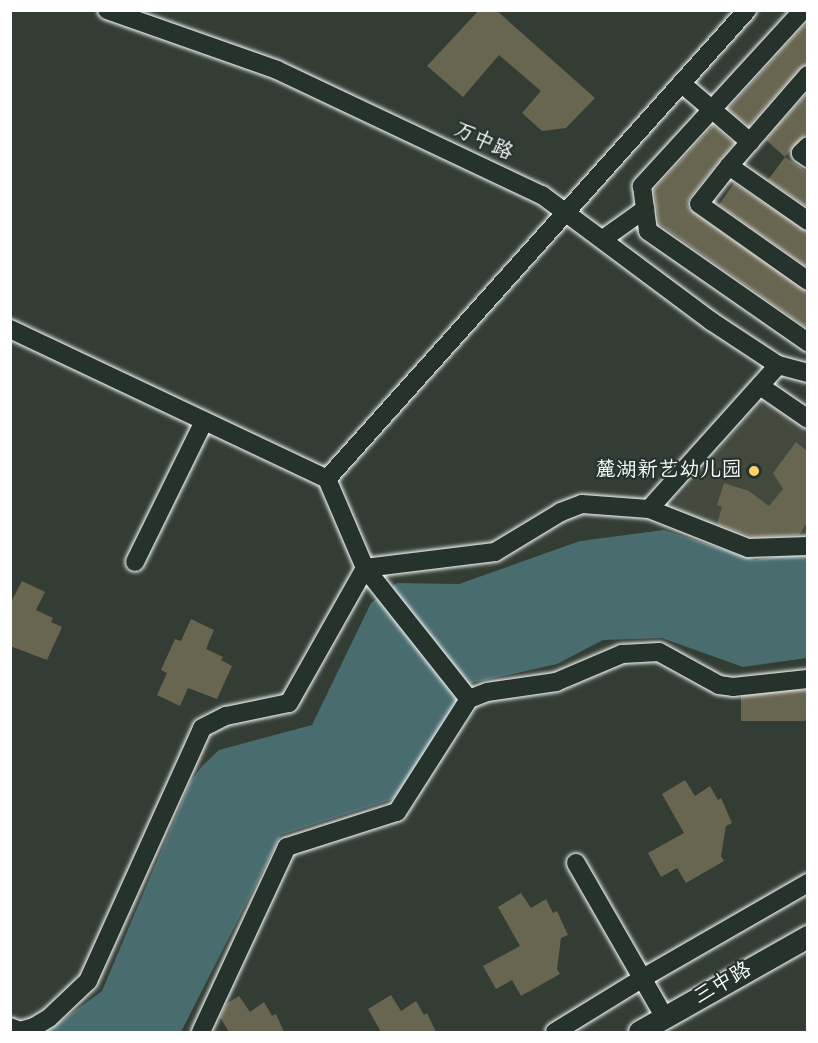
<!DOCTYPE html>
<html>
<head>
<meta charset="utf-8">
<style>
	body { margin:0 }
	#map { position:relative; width:818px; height:1043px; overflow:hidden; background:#333d34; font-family:"Indie Flower","LXGW WenKai TC",sans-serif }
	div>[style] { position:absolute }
	.built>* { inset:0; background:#43493d }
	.water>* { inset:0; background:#496c6f }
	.building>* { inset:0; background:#686551; transform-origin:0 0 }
	.roads { filter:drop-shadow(0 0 2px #fff) drop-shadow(0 0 2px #fff) }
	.minor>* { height:18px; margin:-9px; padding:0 9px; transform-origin:9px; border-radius:9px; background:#26332d }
	.major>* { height:22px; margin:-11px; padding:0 11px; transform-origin:11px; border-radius:11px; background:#26332d }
	.dots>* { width:16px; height:16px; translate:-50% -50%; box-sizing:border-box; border:3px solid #26332d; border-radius:50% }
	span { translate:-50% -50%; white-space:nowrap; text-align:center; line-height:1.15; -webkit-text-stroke:4.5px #26332d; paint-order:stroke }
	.street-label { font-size:21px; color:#fff }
	.poi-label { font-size:21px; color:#fff }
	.right { translate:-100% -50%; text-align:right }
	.frame { position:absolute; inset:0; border:12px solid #fff; pointer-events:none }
</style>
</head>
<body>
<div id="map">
	<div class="built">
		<i style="clip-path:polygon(763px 398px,807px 430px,807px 536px,780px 543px,746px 540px,667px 511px)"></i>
	</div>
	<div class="water">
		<i style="clip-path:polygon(664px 530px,755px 560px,807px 552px,807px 658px,743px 667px,662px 638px,603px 640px,557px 664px,472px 683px,394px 799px,281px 835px,181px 1032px,46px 1032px,102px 991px,190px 783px,202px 766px,219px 750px,312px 725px,371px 603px,397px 583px,459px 584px,580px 541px)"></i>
	</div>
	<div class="building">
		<i style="clip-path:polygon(479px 10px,496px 10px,595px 98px,566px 128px,542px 131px,522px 113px,541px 91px,499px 55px,463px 97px,427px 66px)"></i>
		<i style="clip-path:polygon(807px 22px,807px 64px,800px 68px,749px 126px,728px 109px)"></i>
		<i style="clip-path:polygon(807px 93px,807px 132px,785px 157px,766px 140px)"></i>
		<i style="clip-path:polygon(713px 125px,734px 143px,690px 197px,687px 204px,689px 209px,807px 292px,807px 328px,659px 224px,654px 190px)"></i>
		<i style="clip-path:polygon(785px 157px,807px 172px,807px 207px,768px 180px)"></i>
		<i style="clip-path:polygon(734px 183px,807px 232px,807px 267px,719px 205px)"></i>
		<i style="clip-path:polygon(796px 442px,807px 451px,807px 523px,799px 535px,754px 537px,717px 524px,722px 507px,717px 505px,724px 483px,749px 491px,769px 506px,783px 489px,773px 473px)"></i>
		<i style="clip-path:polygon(22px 581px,45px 592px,36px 610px,53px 618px,51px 622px,62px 627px,47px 660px,10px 646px,10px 604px)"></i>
		<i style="clip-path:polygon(191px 619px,214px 630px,206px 649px,223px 657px,221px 660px,232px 666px,217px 699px,188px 688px,180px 706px,157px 695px,167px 673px,161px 670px,175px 639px,181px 641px)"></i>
		<i style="left:807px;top:690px;width:31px;height:66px;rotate:90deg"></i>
		<i style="clip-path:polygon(685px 780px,695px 796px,710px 786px,718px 800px,721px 798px,732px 823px,726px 826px,721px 856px,724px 861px,686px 883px,677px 868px,661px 877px,648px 853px,684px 833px,662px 794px)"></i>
		<i style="clip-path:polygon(521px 893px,531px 908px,546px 899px,553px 913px,557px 911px,568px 935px,561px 938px,557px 969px,560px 974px,521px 996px,512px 980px,496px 989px,483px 966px,520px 946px,498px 907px)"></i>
		<i style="clip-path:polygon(391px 995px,401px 1011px,416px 1001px,424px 1015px,427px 1013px,436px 1032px,381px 1032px,368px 1009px)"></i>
		<i style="clip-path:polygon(239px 996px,250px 1012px,264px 1002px,272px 1016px,276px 1014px,284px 1032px,229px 1032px,220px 1017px,226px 1004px)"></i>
	</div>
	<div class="roads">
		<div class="minor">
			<i style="left:107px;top:10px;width:180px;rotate:19.4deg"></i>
			<i style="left:277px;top:70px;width:293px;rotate:25.3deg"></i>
			<i style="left:542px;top:195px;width:211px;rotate:36.7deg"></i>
			<i style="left:711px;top:321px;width:80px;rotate:33.3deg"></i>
			<i style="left:778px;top:365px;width:31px;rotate:15deg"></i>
			<i style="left:803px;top:10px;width:239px;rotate:132.5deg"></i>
			<i style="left:642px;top:186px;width:45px;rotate:82.4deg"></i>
			<i style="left:648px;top:231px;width:195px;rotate:34.8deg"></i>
			<i style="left:808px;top:75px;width:121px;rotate:131deg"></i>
			<i style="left:729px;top:166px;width:96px;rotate:34.8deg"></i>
			<i style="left:681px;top:83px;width:91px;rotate:40.5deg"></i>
			<i style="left:808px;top:146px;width:10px;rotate:135deg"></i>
			<i style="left:801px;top:153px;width:9px;rotate:36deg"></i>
			<i style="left:729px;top:166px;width:48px;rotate:128.3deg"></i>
			<i style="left:699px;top:204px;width:133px;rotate:35.2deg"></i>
			<i style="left:603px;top:239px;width:52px;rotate:-35.5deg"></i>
			<i style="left:10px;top:329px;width:351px;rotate:25.3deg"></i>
			<i style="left:327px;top:479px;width:630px;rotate:-48.15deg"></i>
			<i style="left:760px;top:386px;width:58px;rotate:34.5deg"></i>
			<i style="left:649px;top:509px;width:106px;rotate:21.5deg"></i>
			<i style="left:748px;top:548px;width:60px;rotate:-1.9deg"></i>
			<i style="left:135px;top:562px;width:157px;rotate:-63.9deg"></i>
			<i style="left:365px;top:568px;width:131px;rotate:-7deg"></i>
			<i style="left:495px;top:552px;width:77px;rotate:-31.2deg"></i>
			<i style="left:561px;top:512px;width:22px;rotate:-21deg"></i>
			<i style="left:582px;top:504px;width:67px;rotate:4.3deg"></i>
			<i style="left:649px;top:509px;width:193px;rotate:-48.1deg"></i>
			<i style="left:365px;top:568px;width:167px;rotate:51.6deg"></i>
			<i style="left:576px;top:863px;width:179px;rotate:60.1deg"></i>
			<i style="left:10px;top:1027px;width:11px;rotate:22deg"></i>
			<i style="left:20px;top:1031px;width:15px;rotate:-16deg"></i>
			<i style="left:34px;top:1027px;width:17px;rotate:-31deg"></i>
			<i style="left:49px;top:1018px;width:54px;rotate:-43.5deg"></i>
			<i style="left:88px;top:981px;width:277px;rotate:-65.7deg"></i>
			<i style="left:202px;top:728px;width:27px;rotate:-27deg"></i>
			<i style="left:226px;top:716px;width:64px;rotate:-11.7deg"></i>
			<i style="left:289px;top:703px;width:155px;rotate:-60.6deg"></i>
			<i style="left:365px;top:568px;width:97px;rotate:-113.1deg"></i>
			<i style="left:201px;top:1032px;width:204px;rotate:-65.1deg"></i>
			<i style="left:287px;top:847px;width:115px;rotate:-17.7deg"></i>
			<i style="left:397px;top:812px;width:134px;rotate:-57.5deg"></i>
			<i style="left:469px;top:699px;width:19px;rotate:-21deg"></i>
			<i style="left:487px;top:692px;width:70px;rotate:-8.2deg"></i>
			<i style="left:556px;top:682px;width:72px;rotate:-23deg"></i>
			<i style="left:622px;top:654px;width:37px;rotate:-3deg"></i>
			<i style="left:659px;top:652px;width:68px;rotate:28.8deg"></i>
			<i style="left:719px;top:685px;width:14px;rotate:8deg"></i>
			<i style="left:733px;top:687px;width:75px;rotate:-6.1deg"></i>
			<i style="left:555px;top:1032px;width:101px;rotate:-31.6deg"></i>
			<i style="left:641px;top:979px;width:193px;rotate:-29.9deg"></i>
		</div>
		<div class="major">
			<i style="left:640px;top:1032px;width:193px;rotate:-29.5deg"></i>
		</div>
	</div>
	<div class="dots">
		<i style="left:754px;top:471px;background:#ffd166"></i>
	</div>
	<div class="street-label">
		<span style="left:483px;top:142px;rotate:25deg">万中路</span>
		<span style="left:723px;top:984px;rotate:-30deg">三中路</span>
	</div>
	<div class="poi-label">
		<span class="right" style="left:742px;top:471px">麓湖新艺幼儿园</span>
	</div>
	<div class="frame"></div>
</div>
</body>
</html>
